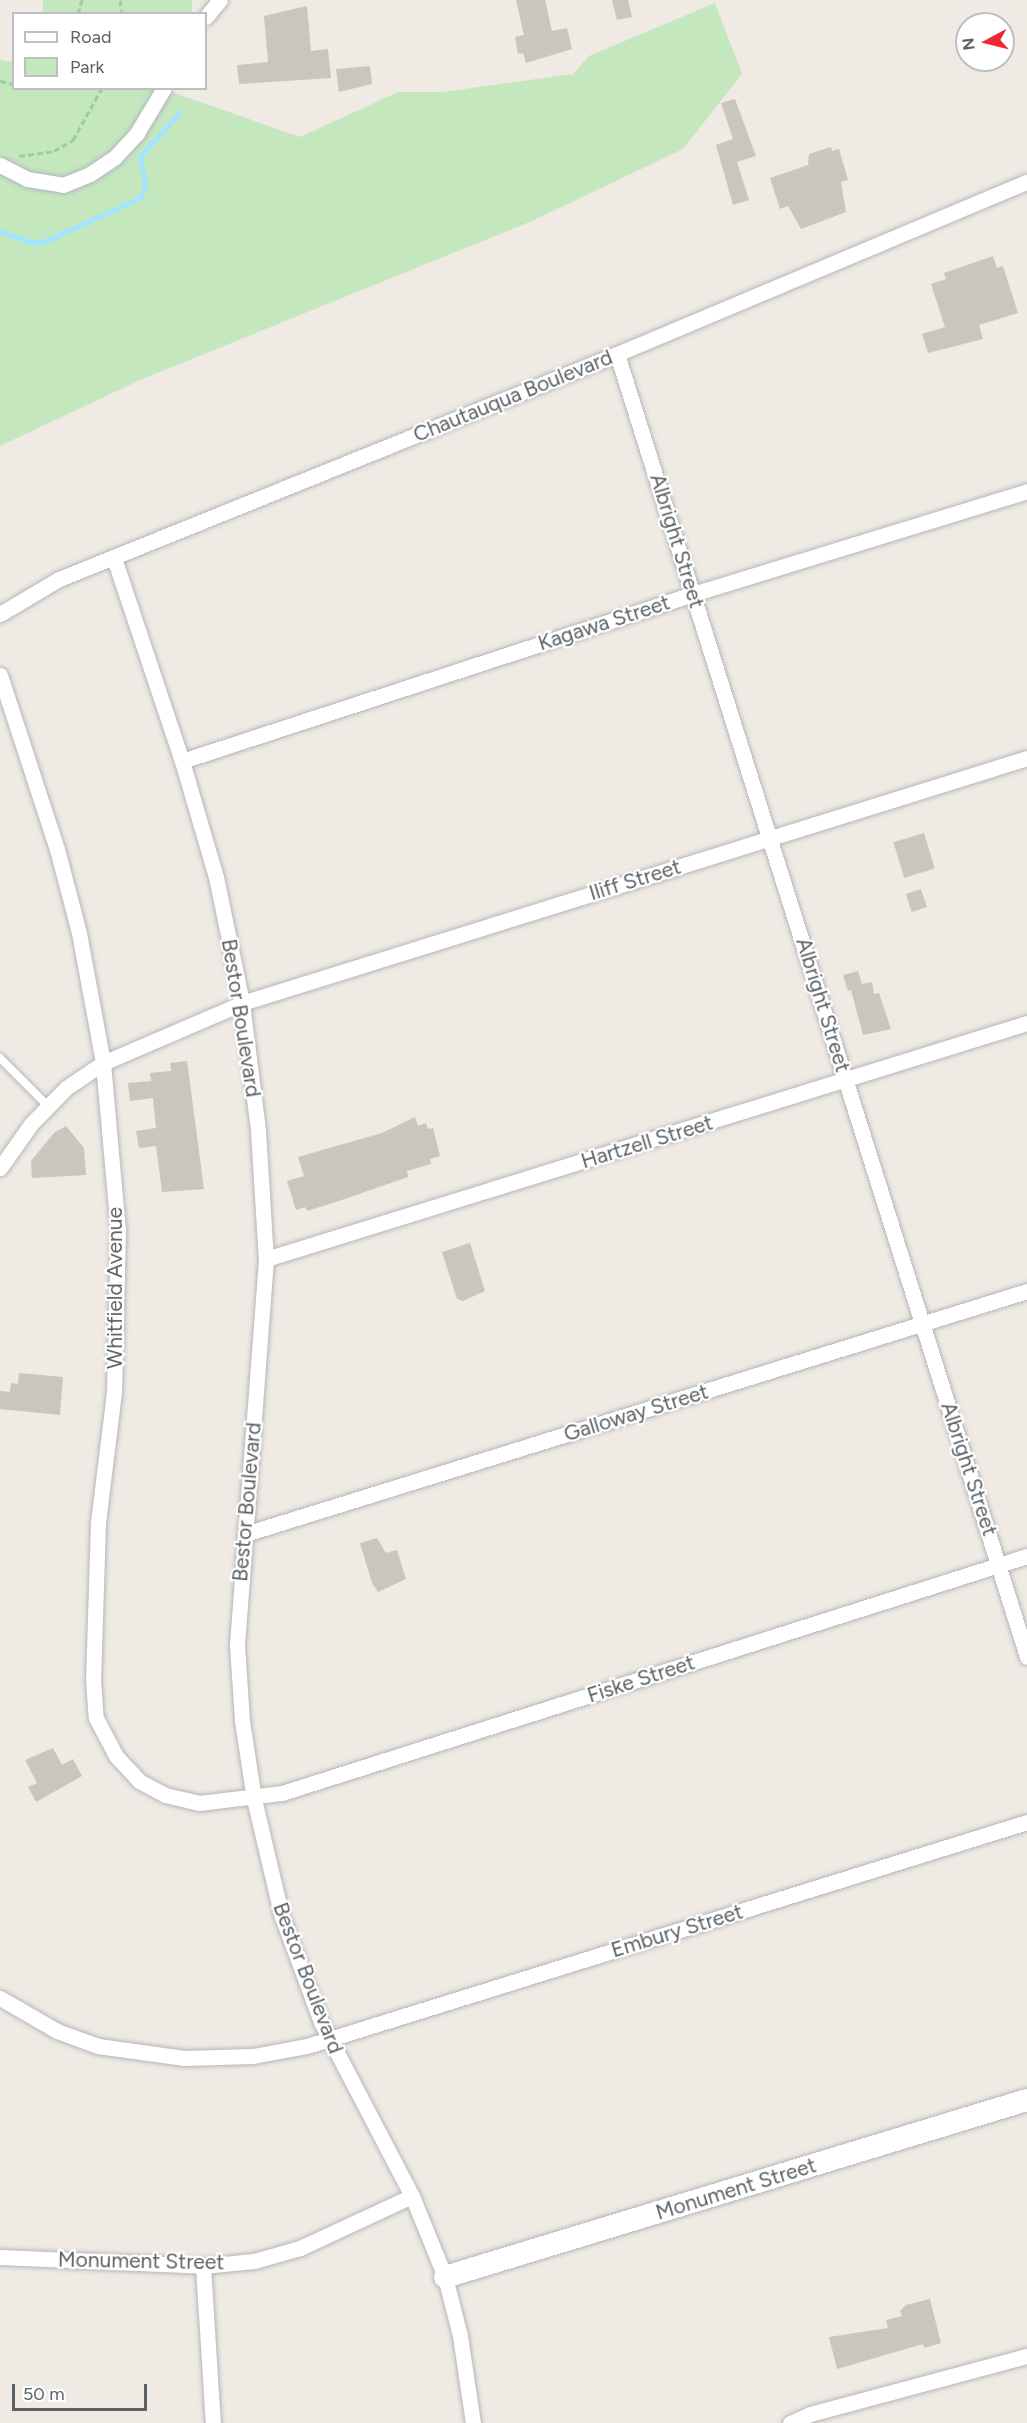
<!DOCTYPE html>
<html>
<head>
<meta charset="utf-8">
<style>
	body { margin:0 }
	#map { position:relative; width:1027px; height:2423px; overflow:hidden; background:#efeae3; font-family:Figtree,sans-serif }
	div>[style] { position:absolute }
	.green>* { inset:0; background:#c4e7be; transform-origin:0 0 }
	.stream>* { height:5px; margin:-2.5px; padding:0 2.5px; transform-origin:2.5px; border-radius:2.5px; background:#a3e4ff }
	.building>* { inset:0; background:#c9c5bf; transform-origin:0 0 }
	.path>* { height:3px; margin-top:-1.5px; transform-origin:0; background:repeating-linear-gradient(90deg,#9acea1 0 6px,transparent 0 9px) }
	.roads { filter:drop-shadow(0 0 2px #b4b7bb) drop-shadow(0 0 2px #b4b7bb) }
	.lane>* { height:8px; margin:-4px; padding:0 4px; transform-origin:4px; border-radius:4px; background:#fff }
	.street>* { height:15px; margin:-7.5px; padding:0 7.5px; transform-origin:7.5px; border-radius:7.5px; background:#fff }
	.secondary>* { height:22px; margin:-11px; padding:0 11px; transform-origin:11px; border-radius:11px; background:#fff }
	span { translate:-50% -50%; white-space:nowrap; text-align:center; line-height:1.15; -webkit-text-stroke:4.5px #fff; paint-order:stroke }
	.street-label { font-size:21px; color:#5b6164 }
	.legend { position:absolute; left:12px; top:12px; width:195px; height:78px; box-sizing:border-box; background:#fff; border:2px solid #bdc0c1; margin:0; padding:8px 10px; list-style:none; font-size:18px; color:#5b6164 }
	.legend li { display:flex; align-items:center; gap:12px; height:30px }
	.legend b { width:30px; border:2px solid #bdc0c1 }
	.north { position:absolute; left:955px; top:12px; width:60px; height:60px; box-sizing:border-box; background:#fff; border:2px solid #bdc0c1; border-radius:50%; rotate:263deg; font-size:16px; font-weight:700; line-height:24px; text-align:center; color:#5b6164 }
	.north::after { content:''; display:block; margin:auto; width:21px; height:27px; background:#f02834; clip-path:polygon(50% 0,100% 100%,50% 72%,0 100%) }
	.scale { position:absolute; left:12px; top:2384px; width:135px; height:27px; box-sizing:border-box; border:3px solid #5b6164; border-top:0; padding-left:8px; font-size:18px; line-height:21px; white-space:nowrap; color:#5b6164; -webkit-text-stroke:4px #fff; paint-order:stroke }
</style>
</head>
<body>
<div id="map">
	<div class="green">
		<i style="left:43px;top:0;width:149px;height:14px"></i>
		<i style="clip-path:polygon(715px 3px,742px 74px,683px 149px,532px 221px,140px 380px,0 446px,0 60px,13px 62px,14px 88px,163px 89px,300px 137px,398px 92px,442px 92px,573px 74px,589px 56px)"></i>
	</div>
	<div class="stream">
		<i style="left:0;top:231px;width:35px;rotate:20deg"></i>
		<i style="left:33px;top:243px;width:15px;rotate:-11deg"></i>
		<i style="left:48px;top:240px;width:102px;rotate:-24.8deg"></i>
		<i style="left:141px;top:197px;width:14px;rotate:-73deg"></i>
		<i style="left:145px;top:184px;width:28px;rotate:-100deg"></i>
		<i style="left:140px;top:156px;width:59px;rotate:-47.7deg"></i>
	</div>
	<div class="building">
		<i style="clip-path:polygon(516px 0,545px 0,552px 31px,567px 28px,572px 49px,526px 63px,523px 53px,518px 54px,515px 37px,524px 35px)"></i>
		<i style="clip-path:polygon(612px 0,628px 0,632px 17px,617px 20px)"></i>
		<i style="clip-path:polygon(307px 6px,311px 51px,328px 49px,331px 78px,239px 84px,237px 65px,268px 62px,264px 16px)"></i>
		<i style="clip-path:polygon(370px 66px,372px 84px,339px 92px,336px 69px)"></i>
		<i style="clip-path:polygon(735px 99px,756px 156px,737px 162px,749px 200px,733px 205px,716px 145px,733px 139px,721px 103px)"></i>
		<i style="clip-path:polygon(831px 147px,832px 151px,839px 149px,848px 180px,841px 182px,846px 212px,801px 229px,788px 206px,780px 209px,770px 178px,808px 165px,809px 154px)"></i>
		<i style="clip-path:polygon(993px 256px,997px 268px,1003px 266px,1018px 313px,979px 325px,983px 339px,928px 353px,922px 334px,945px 327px,931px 284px,946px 279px,944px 273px)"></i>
		<i style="left:924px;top:833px;width:37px;height:32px;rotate:73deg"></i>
		<i style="left:921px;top:889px;width:19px;height:16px;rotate:72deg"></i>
		<i style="clip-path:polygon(858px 971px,862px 984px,872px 982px,874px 994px,879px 993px,891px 1029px,863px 1035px,851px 990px,848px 991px,843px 975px)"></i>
		<i style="clip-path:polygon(187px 1061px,204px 1189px,162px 1192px,156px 1146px,139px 1148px,136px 1131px,156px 1128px,153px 1098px,130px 1101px,128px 1083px,151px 1081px,150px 1073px,171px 1071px,170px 1063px)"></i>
		<i style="clip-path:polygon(415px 1117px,418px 1126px,426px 1123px,428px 1129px,433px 1128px,440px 1156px,430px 1159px,431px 1164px,407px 1171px,408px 1177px,333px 1203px,307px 1211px,305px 1207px,296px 1210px,287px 1181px,304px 1176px,298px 1157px,382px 1133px)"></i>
		<i style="clip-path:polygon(66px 1126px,84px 1148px,86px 1175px,32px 1178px,31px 1161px,54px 1133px)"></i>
		<i style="clip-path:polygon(470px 1243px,485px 1291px,463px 1301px,457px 1299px,442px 1252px)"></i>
		<i style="clip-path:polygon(19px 1373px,63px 1377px,60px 1415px,0 1409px,0 1391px,10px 1392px,11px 1383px,18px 1384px)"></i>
		<i style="clip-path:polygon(377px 1538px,386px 1553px,397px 1550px,406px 1579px,378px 1592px,372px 1583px,360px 1543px)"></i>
		<i style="clip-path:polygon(53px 1748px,62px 1765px,73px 1759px,82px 1776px,36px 1802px,28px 1787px,37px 1783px,25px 1760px)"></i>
		<i style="clip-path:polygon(930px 2299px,941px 2343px,924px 2348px,923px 2344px,837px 2369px,829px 2337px,888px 2328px,886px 2320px,902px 2316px,900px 2311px,906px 2305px)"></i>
	</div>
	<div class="path">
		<i style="left:120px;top:0;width:14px;rotate:82deg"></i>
		<i style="left:78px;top:14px;width:15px;rotate:-74deg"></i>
		<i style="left:0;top:81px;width:14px;rotate:12deg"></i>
		<i style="left:19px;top:156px;width:35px;rotate:-8deg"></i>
		<i style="left:54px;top:151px;width:22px;rotate:-30deg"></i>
		<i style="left:73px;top:140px;width:60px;rotate:-60.9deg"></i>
	</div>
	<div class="roads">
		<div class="lane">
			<i style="left:0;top:1058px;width:68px;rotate:45deg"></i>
		</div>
		<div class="street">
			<i style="left:206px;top:17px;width:22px;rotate:-51deg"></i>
			<i style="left:0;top:165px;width:30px;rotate:27deg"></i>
			<i style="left:27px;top:179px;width:36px;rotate:9deg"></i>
			<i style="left:63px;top:185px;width:29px;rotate:-22deg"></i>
			<i style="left:90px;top:174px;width:30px;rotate:-34deg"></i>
			<i style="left:115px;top:157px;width:33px;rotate:-47deg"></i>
			<i style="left:137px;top:133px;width:52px;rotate:-59deg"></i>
			<i style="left:617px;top:354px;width:1366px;rotate:72.53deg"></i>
			<i style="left:114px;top:558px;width:214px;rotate:71.5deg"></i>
			<i style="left:182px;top:761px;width:121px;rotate:73.7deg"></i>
			<i style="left:216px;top:877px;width:129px;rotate:78.3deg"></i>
			<i style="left:242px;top:1003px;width:128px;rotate:82.8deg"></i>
			<i style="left:258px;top:1130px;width:129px;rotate:86.5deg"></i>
			<i style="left:266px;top:1259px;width:387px;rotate:94.3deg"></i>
			<i style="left:237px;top:1645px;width:76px;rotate:86.2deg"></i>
			<i style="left:242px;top:1721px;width:79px;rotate:81.3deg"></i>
			<i style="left:254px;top:1799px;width:121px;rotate:76.7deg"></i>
			<i style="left:282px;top:1917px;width:112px;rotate:69.6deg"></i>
			<i style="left:321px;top:2022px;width:196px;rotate:62.4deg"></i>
			<i style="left:412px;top:2196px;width:87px;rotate:67.8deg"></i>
			<i style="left:445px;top:2277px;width:61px;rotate:75.7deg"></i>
			<i style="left:460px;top:2336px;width:88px;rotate:81.5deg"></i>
			<i style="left:0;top:614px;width:69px;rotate:-30.7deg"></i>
			<i style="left:59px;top:579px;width:602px;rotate:-21.96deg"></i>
			<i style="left:617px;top:354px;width:445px;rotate:-22.8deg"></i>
			<i style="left:0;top:675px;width:183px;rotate:71.9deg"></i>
			<i style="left:57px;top:849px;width:87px;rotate:75.3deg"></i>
			<i style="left:79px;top:933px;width:132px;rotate:79.5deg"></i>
			<i style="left:103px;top:1063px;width:168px;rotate:84.9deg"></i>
			<i style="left:118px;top:1230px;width:162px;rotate:91.4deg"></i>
			<i style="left:114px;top:1392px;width:132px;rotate:97deg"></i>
			<i style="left:98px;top:1523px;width:156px;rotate:91.8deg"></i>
			<i style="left:93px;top:1679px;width:39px;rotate:86deg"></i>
			<i style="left:96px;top:1718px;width:43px;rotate:62.2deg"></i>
			<i style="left:116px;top:1756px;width:34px;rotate:47deg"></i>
			<i style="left:139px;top:1781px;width:30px;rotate:28deg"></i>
			<i style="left:165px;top:1795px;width:35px;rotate:13deg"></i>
			<i style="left:199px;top:1803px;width:84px;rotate:-6.9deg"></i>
			<i style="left:282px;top:1793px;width:782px;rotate:-17.65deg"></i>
			<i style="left:182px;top:761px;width:538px;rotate:-18.1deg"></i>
			<i style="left:693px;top:594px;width:350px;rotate:-17.1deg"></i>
			<i style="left:0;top:1168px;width:54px;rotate:-54.8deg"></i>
			<i style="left:31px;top:1124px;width:50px;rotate:-45.8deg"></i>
			<i style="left:66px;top:1088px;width:45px;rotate:-34deg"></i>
			<i style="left:103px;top:1063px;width:151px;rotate:-23.3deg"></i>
			<i style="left:242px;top:1003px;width:822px;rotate:-17.33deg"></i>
			<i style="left:266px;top:1259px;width:797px;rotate:-17.23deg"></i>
			<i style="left:245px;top:1534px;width:819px;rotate:-17.26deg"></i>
			<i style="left:0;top:1998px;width:66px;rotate:30.1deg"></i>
			<i style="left:57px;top:2031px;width:44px;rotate:20.1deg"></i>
			<i style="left:98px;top:2046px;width:87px;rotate:7.9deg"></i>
			<i style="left:184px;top:2058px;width:69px;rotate:-1.7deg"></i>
			<i style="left:253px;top:2056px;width:55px;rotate:-10.5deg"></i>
			<i style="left:307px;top:2046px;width:754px;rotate:-17.28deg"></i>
			<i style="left:0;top:2257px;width:203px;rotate:2.5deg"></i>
			<i style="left:203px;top:2266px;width:51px;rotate:-5.6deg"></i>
			<i style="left:254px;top:2261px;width:48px;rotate:-15.8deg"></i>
			<i style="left:300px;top:2248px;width:123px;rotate:-24.9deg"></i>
			<i style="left:203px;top:2266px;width:157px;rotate:86.4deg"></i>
			<i style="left:790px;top:2423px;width:22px;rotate:-24deg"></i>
			<i style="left:810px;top:2414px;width:225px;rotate:-15deg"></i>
		</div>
		<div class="secondary">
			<i style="left:445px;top:2277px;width:608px;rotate:-16.92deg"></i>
		</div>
	</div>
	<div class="street-label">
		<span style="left:513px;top:396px;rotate:-22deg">Chautauqua Boulevard</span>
		<span style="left:677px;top:541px;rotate:73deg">Albright Street</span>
		<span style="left:604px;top:623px;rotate:-18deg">Kagawa Street</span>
		<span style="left:635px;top:880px;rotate:-17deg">Iliff Street</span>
		<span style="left:823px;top:1005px;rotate:73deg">Albright Street</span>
		<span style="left:241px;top:1018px;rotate:81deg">Bestor Boulevard</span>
		<span style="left:647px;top:1142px;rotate:-17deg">Hartzell Street</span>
		<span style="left:115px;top:1288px;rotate:-90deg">Whitfield Avenue</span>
		<span style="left:636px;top:1413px;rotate:-17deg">Galloway Street</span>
		<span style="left:969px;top:1469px;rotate:72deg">Albright Street</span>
		<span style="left:247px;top:1502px;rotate:-85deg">Bestor Boulevard</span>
		<span style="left:641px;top:1679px;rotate:-18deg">Fiske Street</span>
		<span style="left:677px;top:1931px;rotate:-17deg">Embury Street</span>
		<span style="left:308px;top:1978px;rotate:69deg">Bestor Boulevard</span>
		<span style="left:736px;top:2189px;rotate:-17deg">Monument Street</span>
		<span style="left:141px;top:2261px;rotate:1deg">Monument Street</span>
	</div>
	<ul class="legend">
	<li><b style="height:8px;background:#fff"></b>Road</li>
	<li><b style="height:16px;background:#c4e7be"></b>Park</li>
	</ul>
	<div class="north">N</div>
	<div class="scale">50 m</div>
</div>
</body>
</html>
